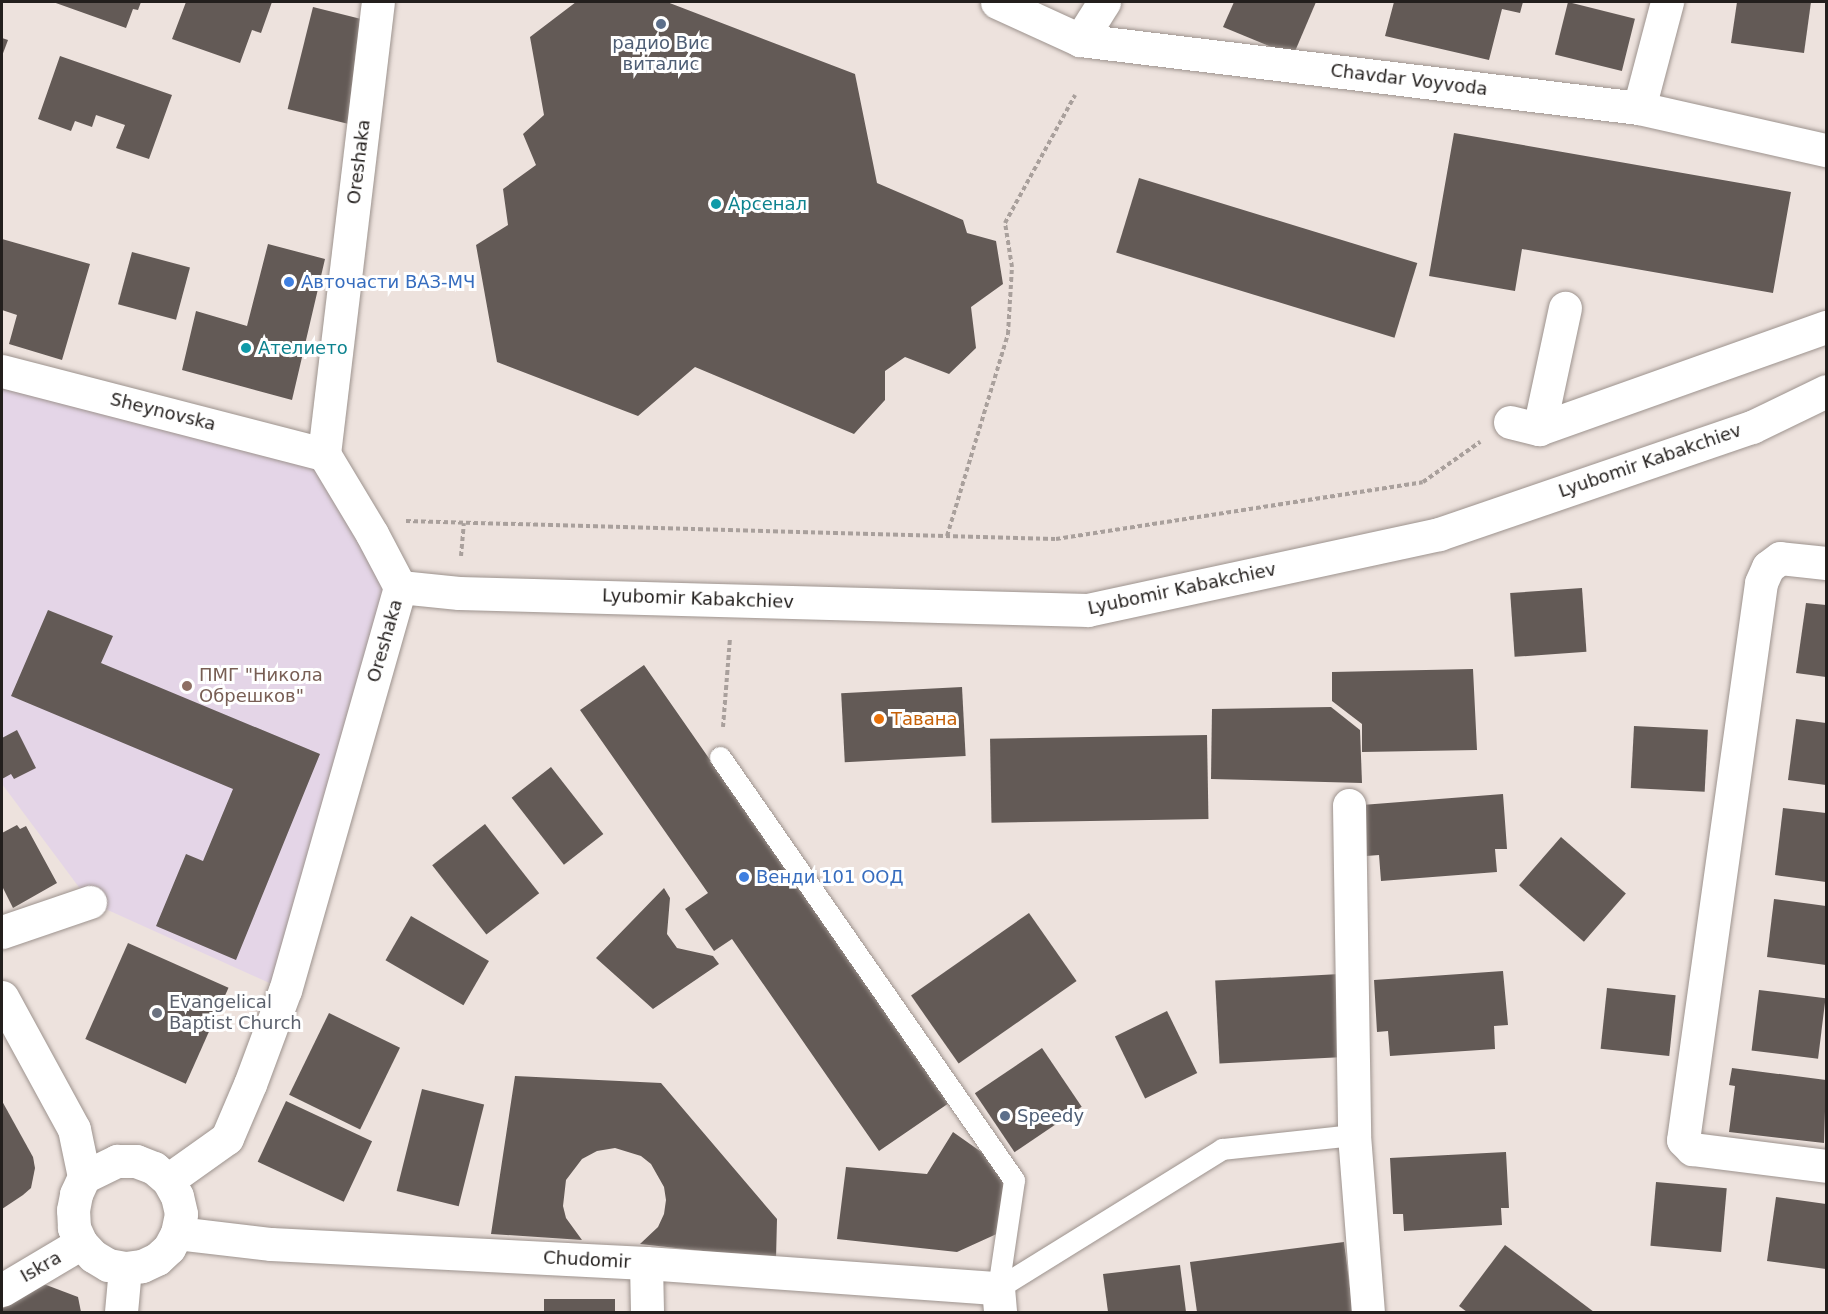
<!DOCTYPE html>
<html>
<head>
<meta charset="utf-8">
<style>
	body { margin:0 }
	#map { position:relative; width:1828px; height:1314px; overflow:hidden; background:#ede2dd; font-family:"DejaVu Sans",sans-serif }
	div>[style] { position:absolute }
	.education>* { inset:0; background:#e4d5e7 }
	.building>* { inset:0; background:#635a56; transform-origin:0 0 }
	.path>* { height:4px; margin-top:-2px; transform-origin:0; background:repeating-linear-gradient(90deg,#a9a09c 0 4.5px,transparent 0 7.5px) }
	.roads { filter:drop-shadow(0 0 2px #9d938e) drop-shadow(0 0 2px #9d938e) }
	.lane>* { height:21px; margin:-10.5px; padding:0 10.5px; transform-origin:10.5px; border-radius:10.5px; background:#fff }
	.street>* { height:33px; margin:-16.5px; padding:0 16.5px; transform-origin:16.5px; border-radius:16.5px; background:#fff }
	.secondary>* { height:33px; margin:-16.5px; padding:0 16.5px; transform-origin:16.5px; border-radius:16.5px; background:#fff }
	.dots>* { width:16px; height:16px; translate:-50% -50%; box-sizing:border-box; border:3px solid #fff; border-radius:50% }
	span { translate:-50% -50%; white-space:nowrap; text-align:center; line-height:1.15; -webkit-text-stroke:6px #fff; paint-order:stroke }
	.service-label { font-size:18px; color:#4e5e75 }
	.left { translate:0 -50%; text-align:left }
	.street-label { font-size:18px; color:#231f1d }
	.culture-label { font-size:18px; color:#0d838f }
	.shop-label { font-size:18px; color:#366cbe }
	.education-label { font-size:18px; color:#785e54 }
	.food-label { font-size:18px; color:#c56008 }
	.worship-label { font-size:18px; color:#5b616d }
	.frame { position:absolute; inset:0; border:3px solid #231f1d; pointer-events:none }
</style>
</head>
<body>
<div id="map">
	<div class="education">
		<i style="clip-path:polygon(2px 371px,324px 454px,400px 587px,285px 990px,90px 902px,2px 784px)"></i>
	</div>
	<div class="building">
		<i style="clip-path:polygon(53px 2px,141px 2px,138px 10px,133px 9px,126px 28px)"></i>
		<i style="clip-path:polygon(186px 2px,272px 2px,261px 33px,252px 30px,240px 63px,172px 39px)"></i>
		<i style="clip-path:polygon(576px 2px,667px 2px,855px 74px,877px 183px,963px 220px,967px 233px,996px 241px,1003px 284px,971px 307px,976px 348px,949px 374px,905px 357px,885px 371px,885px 400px,854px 434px,695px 367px,638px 416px,497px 362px,476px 245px,508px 225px,503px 189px,536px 165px,523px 134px,544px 115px,530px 37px)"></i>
		<i style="clip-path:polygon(1234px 2px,1316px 2px,1293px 56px,1223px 27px)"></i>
		<i style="clip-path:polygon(1394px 2px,1523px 2px,1520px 13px,1502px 9px,1489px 60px,1385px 36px)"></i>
		<i style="left:1568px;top:2px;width:69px;height:54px;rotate:14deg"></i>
		<i style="clip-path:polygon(1737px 2px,1811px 2px,1804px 53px,1731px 43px)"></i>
		<i style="left:313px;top:7px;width:63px;height:105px;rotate:14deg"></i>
		<i style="clip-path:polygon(2px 38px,8px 40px,2px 56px)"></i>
		<i style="clip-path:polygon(60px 56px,172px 95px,149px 159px,116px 148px,125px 125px,96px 115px,92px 127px,75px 121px,71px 131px,38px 119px)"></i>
		<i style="clip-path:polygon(1454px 133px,1791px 192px,1773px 293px,1522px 249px,1515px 291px,1429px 276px)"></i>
		<i style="left:1139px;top:178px;width:291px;height:78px;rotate:17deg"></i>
		<i style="clip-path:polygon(2px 239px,90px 264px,62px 360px,9px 344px,17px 315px,2px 310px)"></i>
		<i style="clip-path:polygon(268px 244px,325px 259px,292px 400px,182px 370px,196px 311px,247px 326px)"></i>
		<i style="left:132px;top:252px;width:60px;height:54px;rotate:15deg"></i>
		<i style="left:1582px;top:588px;width:64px;height:72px;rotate:86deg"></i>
		<i style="clip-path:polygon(1806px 603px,1826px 605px,1826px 677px,1796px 673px)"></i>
		<i style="clip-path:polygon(48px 610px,113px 636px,101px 663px,320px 754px,236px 960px,156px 926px,186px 854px,203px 861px,233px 789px,11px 696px)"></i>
		<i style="clip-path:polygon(644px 665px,949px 1103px,879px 1151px,732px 939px,714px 951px,685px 909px,708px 893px,580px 710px)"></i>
		<i style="clip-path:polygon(1473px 669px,1477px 750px,1362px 752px,1362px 724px,1332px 701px,1332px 672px)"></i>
		<i style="left:962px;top:687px;width:69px;height:121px;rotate:87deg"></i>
		<i style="clip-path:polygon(1331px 707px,1360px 730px,1362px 783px,1211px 779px,1212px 709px)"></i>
		<i style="clip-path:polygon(1796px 719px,1826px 723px,1826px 785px,1788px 780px)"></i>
		<i style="left:1634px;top:726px;width:74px;height:62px;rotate:3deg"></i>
		<i style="clip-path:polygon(17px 730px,36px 768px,14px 779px,11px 774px,2px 779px,2px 738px)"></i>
		<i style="left:1207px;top:735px;width:84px;height:217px;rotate:89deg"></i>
		<i style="left:551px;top:767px;width:85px;height:50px;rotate:52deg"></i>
		<i style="clip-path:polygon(1503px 794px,1507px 849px,1495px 849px,1497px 872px,1381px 881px,1379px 855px,1366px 856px,1362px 805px)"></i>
		<i style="clip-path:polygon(1783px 808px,1826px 813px,1826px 882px,1775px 875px)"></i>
		<i style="left:485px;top:824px;width:88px;height:67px;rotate:52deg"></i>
		<i style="clip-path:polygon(17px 825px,20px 829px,26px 826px,57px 883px,13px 908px,2px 886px,2px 833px)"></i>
		<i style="left:1561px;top:837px;width:86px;height:64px;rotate:41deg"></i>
		<i style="clip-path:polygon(664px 888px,670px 898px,667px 934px,677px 948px,713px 956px,719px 964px,653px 1009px,596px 958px)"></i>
		<i style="clip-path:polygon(1774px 899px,1826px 906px,1826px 965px,1767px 957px)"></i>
		<i style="left:1029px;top:913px;width:83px;height:144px;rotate:55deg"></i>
		<i style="left:411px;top:916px;width:90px;height:51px;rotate:30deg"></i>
		<i style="left:128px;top:943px;width:110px;height:105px;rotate:24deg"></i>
		<i style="clip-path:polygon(1503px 971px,1508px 1025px,1494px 1026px,1495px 1049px,1390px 1056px,1388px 1031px,1377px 1032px,1374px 980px)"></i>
		<i style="left:1340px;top:974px;width:83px;height:125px;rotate:87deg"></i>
		<i style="left:1607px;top:988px;width:69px;height:61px;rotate:6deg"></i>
		<i style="left:1759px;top:990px;width:67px;height:61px;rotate:7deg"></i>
		<i style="left:1167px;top:1011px;width:69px;height:58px;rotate:64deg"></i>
		<i style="left:329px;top:1013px;width:79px;height:91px;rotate:26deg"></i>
		<i style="left:1042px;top:1048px;width:71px;height:81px;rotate:56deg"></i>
		<i style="clip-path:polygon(1732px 1068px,1826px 1080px,1824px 1143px,1729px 1132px,1735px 1086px,1729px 1085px)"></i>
		<i style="clip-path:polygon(515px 1076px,661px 1083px,777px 1219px,776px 1259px,640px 1244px,658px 1227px,664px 1214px,666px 1200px,664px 1187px,651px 1164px,641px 1156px,615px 1148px,597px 1151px,582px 1159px,566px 1180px,563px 1206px,566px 1218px,582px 1240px,491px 1234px)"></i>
		<i style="left:422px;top:1089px;width:64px;height:105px;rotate:14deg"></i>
		<i style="clip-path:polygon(2px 1101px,33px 1157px,35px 1168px,31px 1188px,23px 1195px,2px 1209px)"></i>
		<i style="left:286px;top:1101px;width:95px;height:67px;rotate:25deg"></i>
		<i style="clip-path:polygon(953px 1132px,1004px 1168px,1001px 1232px,957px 1252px,837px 1239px,846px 1167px,927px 1174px)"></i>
		<i style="clip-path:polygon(1506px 1152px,1509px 1208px,1501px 1208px,1502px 1225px,1404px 1231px,1403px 1214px,1393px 1214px,1390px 1158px)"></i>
		<i style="left:1656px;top:1182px;width:71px;height:64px;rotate:5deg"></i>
		<i style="clip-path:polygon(1776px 1197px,1826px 1204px,1826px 1269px,1767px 1261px)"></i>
		<i style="clip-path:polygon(1344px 1242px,1353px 1312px,1197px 1312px,1190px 1262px)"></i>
		<i style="clip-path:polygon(1505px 1245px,1594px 1312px,1467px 1312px,1459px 1306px)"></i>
		<i style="clip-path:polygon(1180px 1265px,1186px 1312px,1108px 1312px,1103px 1274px)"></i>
		<i style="clip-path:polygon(41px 1283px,78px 1297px,81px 1312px,2px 1312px,2px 1309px)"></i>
		<i style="left:544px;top:1299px;width:71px;height:13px"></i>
	</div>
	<div class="path">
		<i style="left:406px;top:521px;width:650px;rotate:1.59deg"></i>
		<i style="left:1056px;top:539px;width:371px;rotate:-8.8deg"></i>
		<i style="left:1423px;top:482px;width:70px;rotate:-35.1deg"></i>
		<i style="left:947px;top:536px;width:211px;rotate:-73.2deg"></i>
		<i style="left:1008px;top:334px;width:67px;rotate:-86.6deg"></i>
		<i style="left:1012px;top:267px;width:45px;rotate:-99deg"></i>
		<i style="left:1005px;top:223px;width:146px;rotate:-61.3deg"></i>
		<i style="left:461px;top:556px;width:33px;rotate:-85deg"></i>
		<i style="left:723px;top:727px;width:88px;rotate:-85.5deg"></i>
	</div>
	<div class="roads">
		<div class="lane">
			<i style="left:720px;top:757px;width:515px;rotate:55.2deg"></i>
			<i style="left:1014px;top:1180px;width:109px;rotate:98.4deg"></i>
			<i style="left:998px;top:1288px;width:264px;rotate:-31.8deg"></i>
			<i style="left:1222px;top:1149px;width:133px;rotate:-6.1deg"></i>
		</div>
		<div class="street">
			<i style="left:997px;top:2px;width:91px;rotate:24.6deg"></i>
			<i style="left:1080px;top:40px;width:563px;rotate:6.94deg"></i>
			<i style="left:1639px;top:108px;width:192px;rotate:12.7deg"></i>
			<i style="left:1080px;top:40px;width:45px;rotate:-57.7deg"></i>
			<i style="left:1639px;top:108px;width:110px;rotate:-75.2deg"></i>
			<i style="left:1510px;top:422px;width:30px;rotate:14deg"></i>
			<i style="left:1539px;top:429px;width:305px;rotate:-19.6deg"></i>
			<i style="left:1539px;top:429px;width:124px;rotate:-77.9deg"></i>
			<i style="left:324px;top:454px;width:455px;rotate:-83.2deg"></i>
			<i style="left:1826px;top:563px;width:46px;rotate:-173.8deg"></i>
			<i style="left:1780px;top:558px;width:15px;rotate:143deg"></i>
			<i style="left:1768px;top:567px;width:17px;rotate:114deg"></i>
			<i style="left:1761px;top:583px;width:562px;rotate:97.97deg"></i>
			<i style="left:1683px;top:1140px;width:13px;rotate:45deg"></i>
			<i style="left:1692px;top:1149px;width:135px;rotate:7.2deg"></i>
			<i style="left:1349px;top:805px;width:330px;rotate:89.1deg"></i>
			<i style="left:1354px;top:1135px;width:178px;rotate:85.5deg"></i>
			<i style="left:2px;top:932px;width:93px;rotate:-18.8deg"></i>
			<i style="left:177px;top:1233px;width:95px;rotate:6.7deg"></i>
			<i style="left:271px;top:1244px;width:375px;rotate:2.9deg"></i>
			<i style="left:646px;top:1263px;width:353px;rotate:4.1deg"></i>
			<i style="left:998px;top:1288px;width:24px;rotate:85deg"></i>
			<i style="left:646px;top:1263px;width:49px;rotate:88.8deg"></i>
			<i style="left:2px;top:1290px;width:92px;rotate:-30.7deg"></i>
		</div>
		<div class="secondary">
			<i style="left:2px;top:371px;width:333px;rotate:14.5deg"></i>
			<i style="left:324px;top:454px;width:93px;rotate:59deg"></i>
			<i style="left:372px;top:534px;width:60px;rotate:62.2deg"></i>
			<i style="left:400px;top:587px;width:419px;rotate:105.9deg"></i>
			<i style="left:285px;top:990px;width:100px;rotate:110.4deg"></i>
			<i style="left:250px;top:1084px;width:59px;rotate:113.1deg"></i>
			<i style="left:227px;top:1138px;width:72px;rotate:144.6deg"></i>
			<i style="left:400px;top:587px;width:59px;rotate:5.8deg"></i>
			<i style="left:459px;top:593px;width:629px;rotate:1.55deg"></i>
			<i style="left:1088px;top:610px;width:359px;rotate:-12.2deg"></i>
			<i style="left:1439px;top:534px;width:331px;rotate:-18.9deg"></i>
			<i style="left:1752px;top:427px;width:82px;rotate:-25.9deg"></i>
			<i style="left:2px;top:997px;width:150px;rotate:61.4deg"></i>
			<i style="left:74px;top:1129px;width:49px;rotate:78.2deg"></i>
			<i style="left:117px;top:1161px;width:19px"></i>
			<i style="left:136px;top:1161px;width:19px;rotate:21deg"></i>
			<i style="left:154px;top:1168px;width:18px;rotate:41deg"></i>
			<i style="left:168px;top:1180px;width:18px;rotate:61deg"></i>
			<i style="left:177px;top:1196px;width:18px;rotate:77deg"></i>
			<i style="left:181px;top:1214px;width:19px;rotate:102deg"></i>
			<i style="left:177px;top:1233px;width:17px;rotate:118deg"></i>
			<i style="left:169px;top:1248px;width:16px;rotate:137deg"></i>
			<i style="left:157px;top:1259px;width:17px;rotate:155deg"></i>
			<i style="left:142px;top:1266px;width:17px;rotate:173deg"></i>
			<i style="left:125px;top:1268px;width:17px;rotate:-170deg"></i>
			<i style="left:108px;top:1265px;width:17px;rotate:-149deg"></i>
			<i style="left:93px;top:1256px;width:18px;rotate:-133deg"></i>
			<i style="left:81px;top:1243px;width:17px;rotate:-115deg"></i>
			<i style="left:74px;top:1228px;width:18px;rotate:-93deg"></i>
			<i style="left:73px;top:1210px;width:16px;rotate:-79deg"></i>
			<i style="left:76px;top:1194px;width:19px;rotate:-65deg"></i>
			<i style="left:84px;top:1177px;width:37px;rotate:-26deg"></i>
			<i style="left:121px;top:1312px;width:44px;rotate:-84.8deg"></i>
		</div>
	</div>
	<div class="dots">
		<i style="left:661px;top:24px;background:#5c6f8a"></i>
		<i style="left:716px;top:204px;background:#0f9aa8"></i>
		<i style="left:289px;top:282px;background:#3f7fe0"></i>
		<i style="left:246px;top:348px;background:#0f9aa8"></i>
		<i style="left:187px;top:686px;background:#8d6e63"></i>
		<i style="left:879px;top:719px;background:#e8710a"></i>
		<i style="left:744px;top:877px;background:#3f7fe0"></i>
		<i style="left:157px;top:1013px;background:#6b7280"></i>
		<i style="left:1005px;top:1116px;background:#5c6f8a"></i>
	</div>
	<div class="service-label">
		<span style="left:661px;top:54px">радио Вис<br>виталис</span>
		<span class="left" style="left:1017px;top:1116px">Speedy</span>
	</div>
	<div class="street-label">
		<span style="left:1409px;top:80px;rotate:7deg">Chavdar Voyvoda</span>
		<span style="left:359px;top:162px;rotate:-83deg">Oreshaka</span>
		<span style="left:163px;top:412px;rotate:14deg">Sheynovska</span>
		<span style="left:1650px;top:461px;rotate:-19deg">Lyubomir Kabakchiev</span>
		<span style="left:1182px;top:589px;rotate:-12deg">Lyubomir Kabakchiev</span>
		<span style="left:698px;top:599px;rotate:2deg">Lyubomir Kabakchiev</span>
		<span style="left:385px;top:641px;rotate:-74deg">Oreshaka</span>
		<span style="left:587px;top:1260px;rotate:3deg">Chudomir</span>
		<span style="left:41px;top:1267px;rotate:-30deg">Iskra</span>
	</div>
	<div class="culture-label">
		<span class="left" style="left:728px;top:204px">Арсенал</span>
		<span class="left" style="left:258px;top:348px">Ателието</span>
	</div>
	<div class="shop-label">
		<span class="left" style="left:301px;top:282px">Авточасти ВАЗ-МЧ</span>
		<span class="left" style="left:756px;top:877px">Венди 101 ООД</span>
	</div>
	<div class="education-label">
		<span class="left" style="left:199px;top:686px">ПМГ "Никола<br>Обрешков"</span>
	</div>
	<div class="food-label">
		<span class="left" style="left:891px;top:719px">Тавана</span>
	</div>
	<div class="worship-label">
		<span class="left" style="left:169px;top:1013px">Evangelical<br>Baptist Church</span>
	</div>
	<div class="frame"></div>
</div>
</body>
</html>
